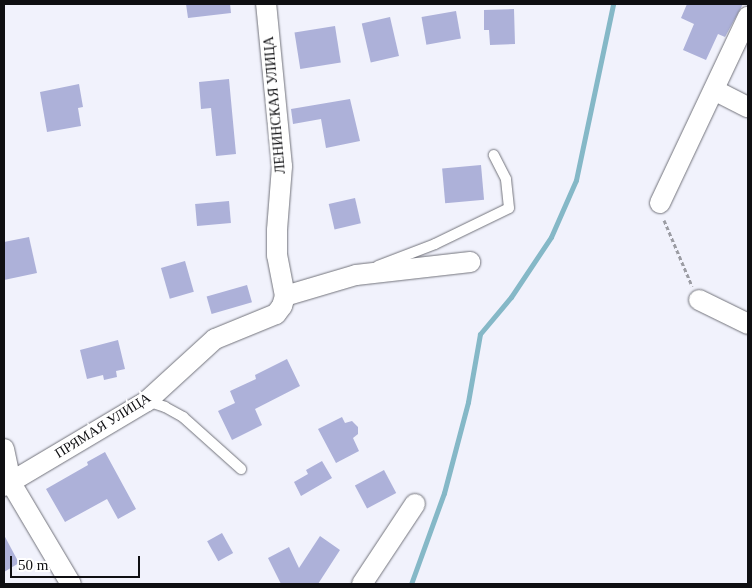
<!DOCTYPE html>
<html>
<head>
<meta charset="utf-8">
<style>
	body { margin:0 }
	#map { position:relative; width:752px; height:588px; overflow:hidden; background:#f1f2fc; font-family:Georgia,serif }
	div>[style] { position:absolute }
	.stream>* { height:5px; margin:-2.5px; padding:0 2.5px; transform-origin:2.5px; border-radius:2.5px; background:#85b8c7 }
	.building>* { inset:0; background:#adb1d9; transform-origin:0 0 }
	.path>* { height:3px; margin-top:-1.5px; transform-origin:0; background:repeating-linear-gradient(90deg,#9b9ca3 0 4px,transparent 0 6.5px) }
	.roads { filter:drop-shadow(0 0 1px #72737b) drop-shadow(0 0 1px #72737b) }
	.service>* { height:10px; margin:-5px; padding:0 5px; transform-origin:5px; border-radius:5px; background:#fff }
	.minor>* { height:20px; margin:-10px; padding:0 10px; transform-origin:10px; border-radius:10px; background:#fff }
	span { translate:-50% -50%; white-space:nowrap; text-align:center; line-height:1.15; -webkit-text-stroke:5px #fff; paint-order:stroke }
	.street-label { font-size:14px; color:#0f0f12 }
	.frame { position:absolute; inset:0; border:5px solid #0f0f12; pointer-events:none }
	.scale { position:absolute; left:10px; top:556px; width:130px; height:22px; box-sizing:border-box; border:2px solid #0f0f12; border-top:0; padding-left:6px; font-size:15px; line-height:18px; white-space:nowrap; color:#0f0f12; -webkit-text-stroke:4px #fff; paint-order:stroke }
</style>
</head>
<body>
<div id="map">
	<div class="stream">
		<i style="left:411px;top:584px;width:97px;rotate:-70.1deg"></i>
		<i style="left:444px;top:493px;width:94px;rotate:-75.2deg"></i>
		<i style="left:468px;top:402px;width:69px;rotate:-80deg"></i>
		<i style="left:480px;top:334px;width:48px;rotate:-50deg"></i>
		<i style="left:511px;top:297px;width:72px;rotate:-56.3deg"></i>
		<i style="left:551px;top:237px;width:62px;rotate:-66.3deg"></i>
		<i style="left:576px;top:180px;width:180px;rotate:-78.1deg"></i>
	</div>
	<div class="building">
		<i style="clip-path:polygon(186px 4px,230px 4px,231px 13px,188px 18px)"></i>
		<i style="clip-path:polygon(687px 4px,743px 4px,725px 37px,718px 34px,706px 60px,683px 50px,694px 24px,681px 18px)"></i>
		<i style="clip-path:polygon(514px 9px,515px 44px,490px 45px,489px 30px,484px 30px,484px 10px)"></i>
		<i style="left:456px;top:11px;width:28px;height:35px;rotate:80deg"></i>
		<i style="left:390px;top:17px;width:40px;height:29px;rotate:77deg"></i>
		<i style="left:335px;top:26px;width:37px;height:41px;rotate:81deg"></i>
		<i style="clip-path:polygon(229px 79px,236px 154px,216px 156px,211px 108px,201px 109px,199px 82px)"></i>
		<i style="clip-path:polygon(79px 84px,83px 107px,78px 108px,81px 126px,47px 132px,40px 92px)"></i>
		<i style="clip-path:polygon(350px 99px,360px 141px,326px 148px,321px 119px,293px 124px,291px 109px)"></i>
		<i style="left:481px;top:165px;width:35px;height:39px;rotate:85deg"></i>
		<i style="left:355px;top:198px;width:26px;height:27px;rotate:77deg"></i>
		<i style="left:229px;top:201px;width:22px;height:34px;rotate:85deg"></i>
		<i style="clip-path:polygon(29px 237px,37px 273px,4px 280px,4px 242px)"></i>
		<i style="left:185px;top:261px;width:32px;height:25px;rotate:74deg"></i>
		<i style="left:247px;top:285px;width:18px;height:42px;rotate:74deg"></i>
		<i style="clip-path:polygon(118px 340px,125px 369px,116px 371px,117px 377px,104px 380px,103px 375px,87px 379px,80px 350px)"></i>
		<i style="clip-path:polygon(287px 359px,300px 386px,255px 409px,262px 425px,232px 440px,218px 411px,235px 403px,230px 391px,256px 379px,255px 375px)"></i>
		<i style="clip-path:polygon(342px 417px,345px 423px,352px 421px,358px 427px,358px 434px,353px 438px,359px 451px,336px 463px,318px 429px)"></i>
		<i style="clip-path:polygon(105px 452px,136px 509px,118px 519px,107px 499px,65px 522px,46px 489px,88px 465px,87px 462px)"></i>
		<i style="clip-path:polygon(322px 461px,332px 478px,301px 496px,294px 482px,308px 474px,306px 470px)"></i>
		<i style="left:384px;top:470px;width:26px;height:33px;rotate:62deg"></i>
		<i style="left:222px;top:533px;width:23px;height:17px;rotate:61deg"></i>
		<i style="clip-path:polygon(4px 535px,19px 563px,4px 572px)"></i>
		<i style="clip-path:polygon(320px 536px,340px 550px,318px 584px,281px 584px,268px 558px,289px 547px,299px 568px)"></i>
	</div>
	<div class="path">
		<i style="left:664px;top:220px;width:72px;rotate:67deg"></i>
	</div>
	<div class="roads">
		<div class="service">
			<i style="left:378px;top:266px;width:61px;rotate:-21.1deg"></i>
			<i style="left:435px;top:244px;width:82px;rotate:-25.9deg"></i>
			<i style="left:509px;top:208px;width:29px;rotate:-96deg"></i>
			<i style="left:506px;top:179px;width:27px;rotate:-117deg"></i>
			<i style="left:147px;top:401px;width:19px;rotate:18deg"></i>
			<i style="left:165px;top:407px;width:21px;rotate:29deg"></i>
			<i style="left:183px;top:417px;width:78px;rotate:41.9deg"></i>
		</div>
		<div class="minor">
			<i style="left:714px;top:90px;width:38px;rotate:27deg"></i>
			<i style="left:660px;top:203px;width:206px;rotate:-64.7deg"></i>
			<i style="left:285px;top:296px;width:74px;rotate:-16.5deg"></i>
			<i style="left:356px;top:275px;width:115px;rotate:-6.5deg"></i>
			<i style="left:699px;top:300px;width:55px;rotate:26.1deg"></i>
			<i style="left:4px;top:449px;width:35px;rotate:78deg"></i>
			<i style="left:11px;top:483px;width:117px;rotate:59.3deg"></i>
			<i style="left:4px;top:486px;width:166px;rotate:-30.7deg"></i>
			<i style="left:147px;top:401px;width:92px;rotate:-42.4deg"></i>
			<i style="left:215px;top:339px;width:66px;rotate:-22.3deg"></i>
			<i style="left:276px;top:314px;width:10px;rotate:-53deg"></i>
			<i style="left:282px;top:306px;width:10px;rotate:-73deg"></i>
			<i style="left:285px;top:296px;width:42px;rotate:-101deg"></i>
			<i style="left:277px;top:255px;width:25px;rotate:-90deg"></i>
			<i style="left:277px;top:230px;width:64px;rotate:-85.5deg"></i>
			<i style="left:282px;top:166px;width:163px;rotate:-95.6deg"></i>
			<i style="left:362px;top:584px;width:96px;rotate:-56.5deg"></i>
		</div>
	</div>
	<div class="street-label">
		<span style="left:275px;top:105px;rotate:-95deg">ЛЕНИНСКАЯ УЛИЦА</span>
		<span style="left:103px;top:426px;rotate:-32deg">ПРЯМАЯ УЛИЦА</span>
	</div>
	<div class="frame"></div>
	<div class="scale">50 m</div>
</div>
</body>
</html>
